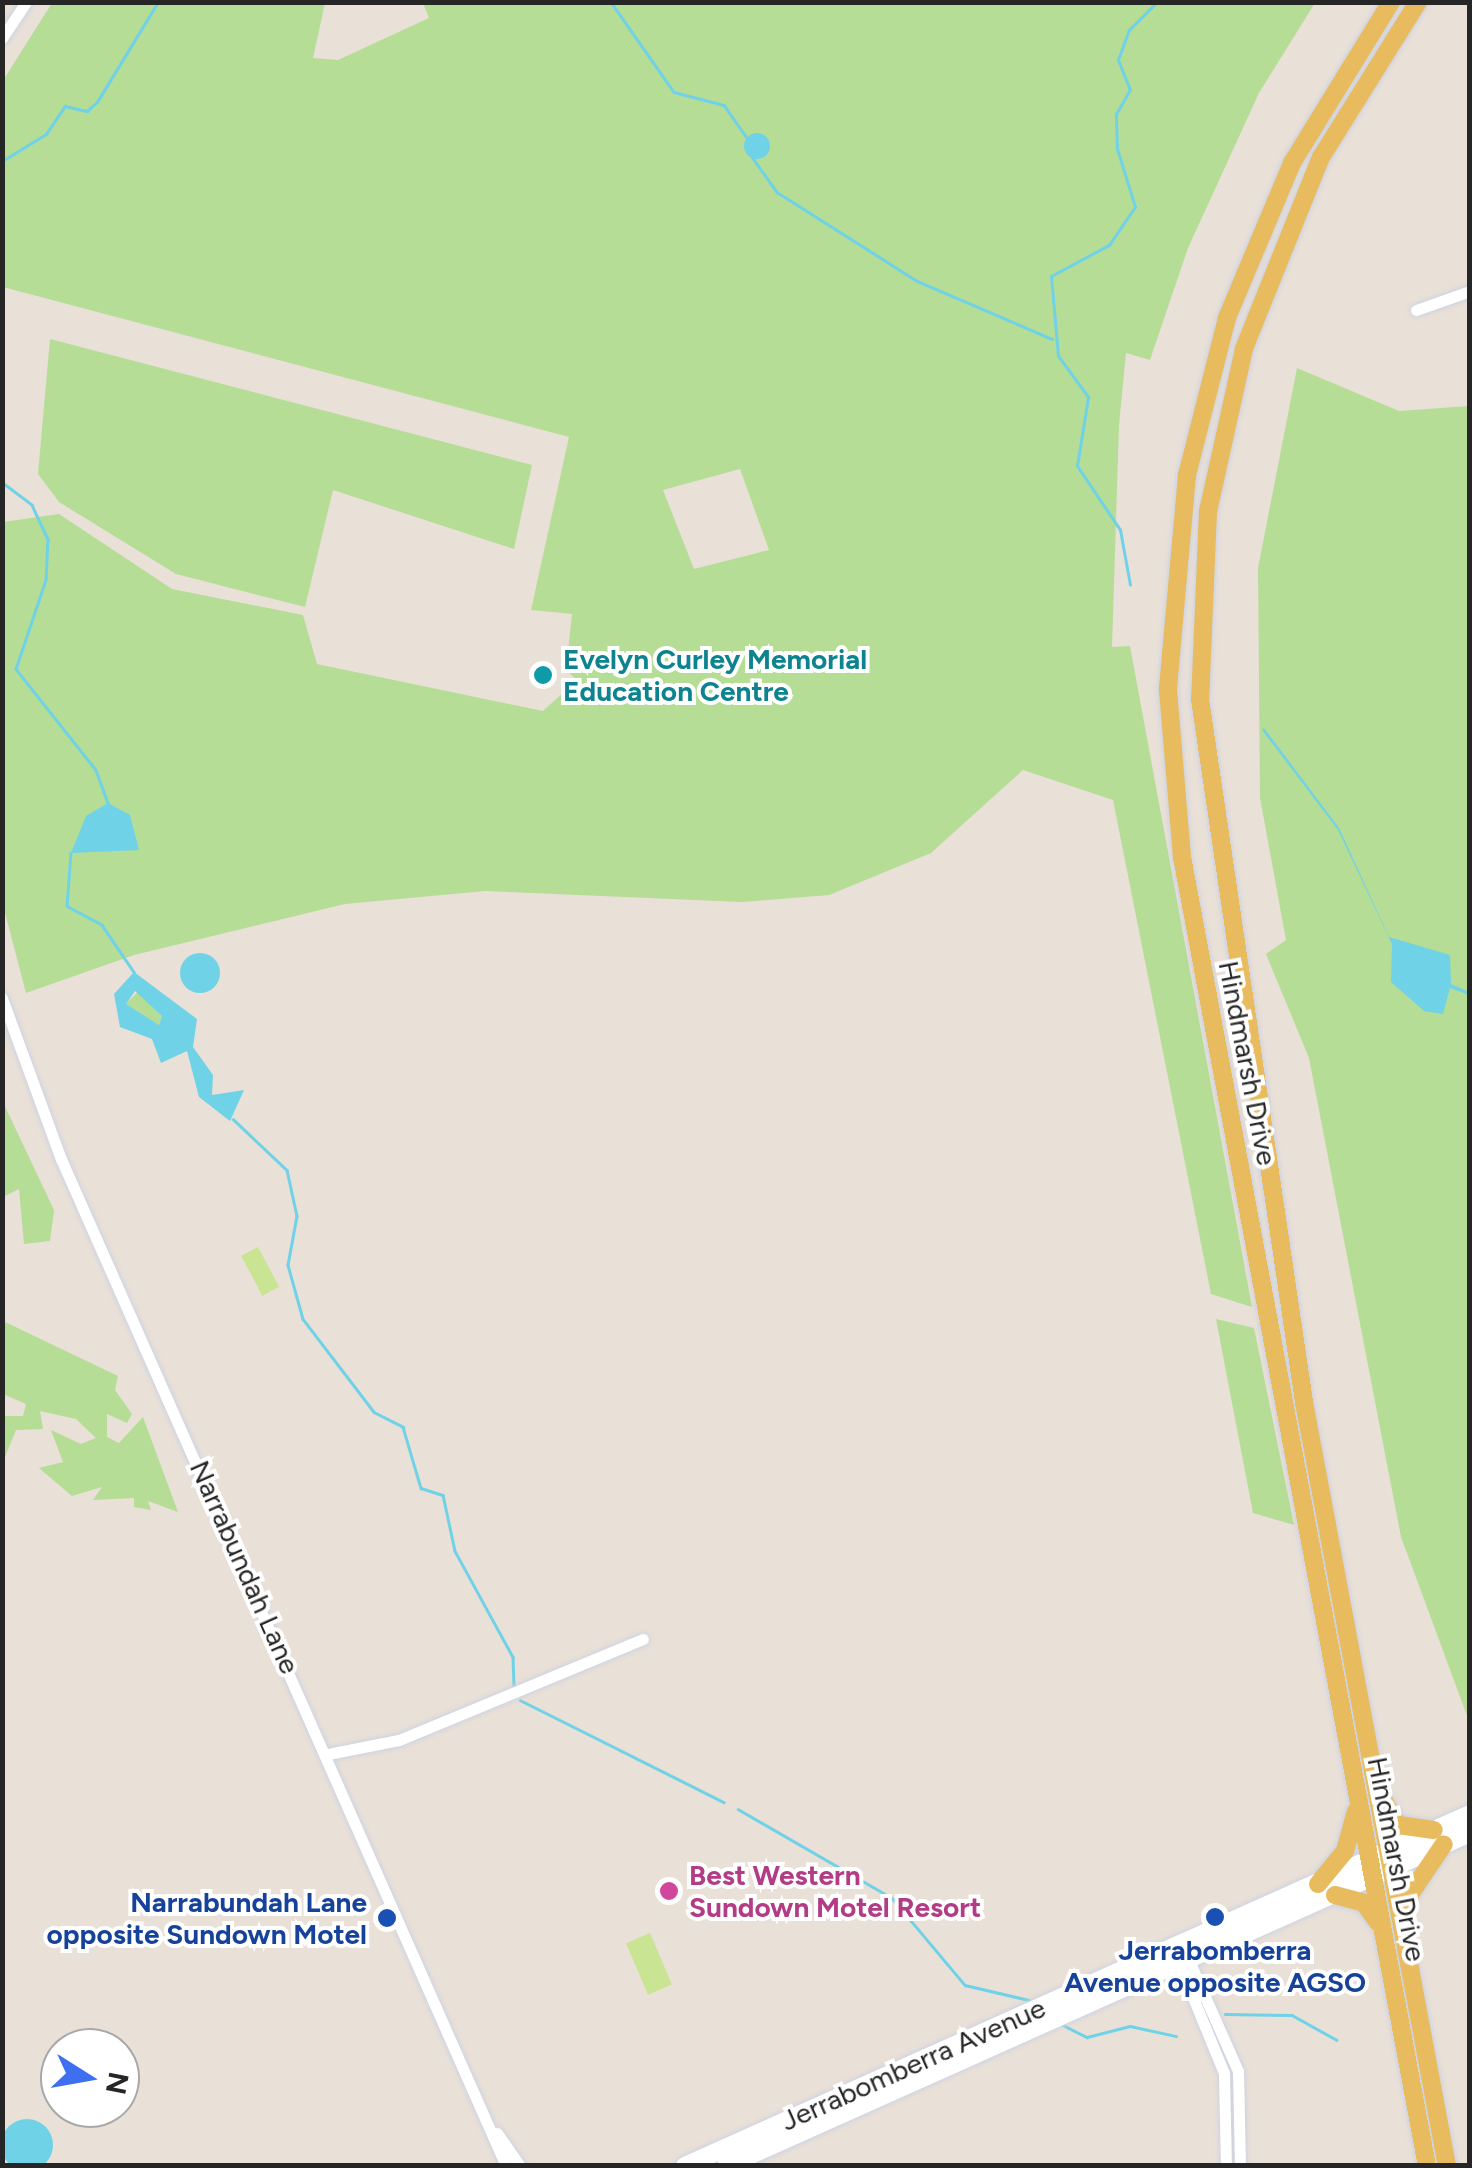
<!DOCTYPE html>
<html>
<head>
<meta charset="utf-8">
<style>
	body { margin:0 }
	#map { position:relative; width:1472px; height:2168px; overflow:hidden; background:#e9e0d8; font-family:Figtree,sans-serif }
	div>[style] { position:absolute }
	.green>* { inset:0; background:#b5dd96 }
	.pitch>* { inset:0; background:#c9e492; transform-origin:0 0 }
	.water>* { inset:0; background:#6fd2e7 }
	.round { border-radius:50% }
	.stream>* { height:2.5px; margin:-1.25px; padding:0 1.25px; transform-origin:1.25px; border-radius:1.25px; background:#6fd2e7 }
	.roads { filter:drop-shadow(0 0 2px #ced3df) drop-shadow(0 0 2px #ced3df) }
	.street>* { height:11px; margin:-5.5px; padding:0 5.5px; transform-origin:5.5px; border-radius:5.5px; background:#fff }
	.secondary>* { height:18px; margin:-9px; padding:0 9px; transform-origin:9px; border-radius:9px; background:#fff }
	.primary>* { height:18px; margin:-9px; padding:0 9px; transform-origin:9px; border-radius:9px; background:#e8bb5e }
	.dots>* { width:28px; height:28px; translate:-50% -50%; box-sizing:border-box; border:5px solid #fff; border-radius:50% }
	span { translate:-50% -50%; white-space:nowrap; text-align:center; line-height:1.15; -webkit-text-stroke:8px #fff; paint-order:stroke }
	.culture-label { font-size:28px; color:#0d838f; font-weight:700 }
	.left { translate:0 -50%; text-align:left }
	.street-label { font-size:28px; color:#262626 }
	.hotel-label { font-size:28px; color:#b23c85; font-weight:700 }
	.transit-label { font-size:28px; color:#164399; font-weight:700 }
	.right { translate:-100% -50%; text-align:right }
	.frame { position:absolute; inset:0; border:5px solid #262626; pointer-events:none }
	.north { position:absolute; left:40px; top:2028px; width:100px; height:100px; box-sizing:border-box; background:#fff; border:2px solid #a8a8a8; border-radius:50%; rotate:101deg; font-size:28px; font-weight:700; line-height:40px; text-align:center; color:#262626 }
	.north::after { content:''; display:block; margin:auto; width:35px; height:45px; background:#3e6ff0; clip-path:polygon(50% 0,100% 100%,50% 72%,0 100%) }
</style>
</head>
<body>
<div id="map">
	<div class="green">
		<i style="clip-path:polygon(evenodd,52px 3px,325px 3px,313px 58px,338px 60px,429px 18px,423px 3px,1315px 3px,1259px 93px,1188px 248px,1150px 360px,1126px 353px,1119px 425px,1112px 647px,1130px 646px,1252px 1307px,1211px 1294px,1113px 800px,1023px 770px,931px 853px,829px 895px,742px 902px,485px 891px,345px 904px,134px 955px,26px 993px,2px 901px,3px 522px,59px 514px,172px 589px,303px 615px,317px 664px,543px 711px,577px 680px,566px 670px,572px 614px,531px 610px,569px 437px,3px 287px,2px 82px,52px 3px,740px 469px,769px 550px,694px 569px,663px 490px,740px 469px)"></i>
		<i style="clip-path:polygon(50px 339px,532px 465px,514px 549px,333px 490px,305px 607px,176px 574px,59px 502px,38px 474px)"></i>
		<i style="clip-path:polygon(1297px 368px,1399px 411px,1469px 406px,1469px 1721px,1401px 1537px,1309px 1058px,1266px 954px,1286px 940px,1260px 798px,1258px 568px)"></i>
		<i style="clip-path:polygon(138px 992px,162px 1016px,159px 1025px,125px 1004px)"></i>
		<i style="clip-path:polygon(2px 1100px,54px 1210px,50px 1241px,24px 1244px,19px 1189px,3px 1197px)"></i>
		<i style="clip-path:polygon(1216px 1319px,1254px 1328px,1294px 1525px,1253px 1513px)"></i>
		<i style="clip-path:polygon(5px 1322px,118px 1376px,115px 1390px,132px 1414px,127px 1423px,107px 1414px,107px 1437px,119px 1443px,143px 1417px,178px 1512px,148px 1501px,151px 1510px,134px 1507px,134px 1498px,93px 1500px,102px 1487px,72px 1496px,39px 1468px,63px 1462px,51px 1430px,81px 1444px,96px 1438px,76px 1419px,40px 1411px,43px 1429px,16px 1430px,3px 1462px,3px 1416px,23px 1416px,26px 1404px,3px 1394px)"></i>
	</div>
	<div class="pitch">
		<i style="left:258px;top:1247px;width:45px;height:19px;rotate:62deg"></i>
		<i style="left:650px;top:1933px;width:56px;height:26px;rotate:67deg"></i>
	</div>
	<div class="water">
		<i class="round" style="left:744px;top:133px;width:26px;height:26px"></i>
		<i style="clip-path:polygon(1262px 730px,1264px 728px,1339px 828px,1389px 937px,1450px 955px,1451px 984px,1469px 992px,1469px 995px,1450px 988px,1443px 1014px,1424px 1011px,1391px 982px,1392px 944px,1338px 830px)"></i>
		<i style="clip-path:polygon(108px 803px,130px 815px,139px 850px,71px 853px,86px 816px)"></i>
		<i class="round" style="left:180px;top:953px;width:40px;height:40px"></i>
		<i style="clip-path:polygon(evenodd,134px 972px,197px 1019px,193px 1047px,213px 1075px,212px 1095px,244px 1090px,230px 1121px,199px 1097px,187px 1051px,161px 1063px,152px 1039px,120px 1027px,114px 994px,134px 972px,135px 991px,162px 1016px,159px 1025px,126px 1004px,135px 991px)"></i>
		<i class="round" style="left:1px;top:2119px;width:52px;height:52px"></i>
	</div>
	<div class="stream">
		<i style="left:611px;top:2px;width:110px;rotate:55deg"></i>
		<i style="left:674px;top:92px;width:52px;rotate:14.6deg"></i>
		<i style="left:724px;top:105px;width:39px;rotate:55deg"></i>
		<i style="left:750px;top:154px;width:47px;rotate:54.6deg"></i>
		<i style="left:777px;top:192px;width:166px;rotate:32.4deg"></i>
		<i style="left:917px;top:281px;width:147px;rotate:23.2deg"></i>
		<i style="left:2px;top:161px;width:52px;rotate:-31.5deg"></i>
		<i style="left:46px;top:134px;width:34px;rotate:-56deg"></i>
		<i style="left:65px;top:106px;width:23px;rotate:13deg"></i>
		<i style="left:87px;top:111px;width:13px;rotate:-42deg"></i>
		<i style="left:97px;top:102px;width:117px;rotate:-58.6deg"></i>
		<i style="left:2px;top:247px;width:123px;rotate:90deg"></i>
		<i style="left:2px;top:482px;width:38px;rotate:37deg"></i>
		<i style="left:32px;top:505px;width:38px;rotate:65deg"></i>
		<i style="left:48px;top:539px;width:41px;rotate:92.8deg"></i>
		<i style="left:46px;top:580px;width:94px;rotate:108.6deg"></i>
		<i style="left:16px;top:669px;width:129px;rotate:51.6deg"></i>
		<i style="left:96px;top:770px;width:35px;rotate:70deg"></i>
		<i style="left:1130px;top:585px;width:56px;rotate:-100.3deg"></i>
		<i style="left:1120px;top:530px;width:77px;rotate:-123.9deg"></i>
		<i style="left:1077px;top:466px;width:70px;rotate:-80.9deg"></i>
		<i style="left:1088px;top:397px;width:51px;rotate:-126.2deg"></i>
		<i style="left:1058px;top:356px;width:80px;rotate:-95deg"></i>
		<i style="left:1051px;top:276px;width:66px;rotate:-28.1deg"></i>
		<i style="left:1109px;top:245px;width:46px;rotate:-55.6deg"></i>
		<i style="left:1135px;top:207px;width:61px;rotate:-107.2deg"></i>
		<i style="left:1117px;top:149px;width:35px;rotate:-92deg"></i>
		<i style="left:1116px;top:114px;width:28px;rotate:-60deg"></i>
		<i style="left:1130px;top:90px;width:32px;rotate:-112deg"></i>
		<i style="left:1118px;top:60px;width:32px;rotate:-70deg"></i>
		<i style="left:1129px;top:30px;width:40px;rotate:-45deg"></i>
		<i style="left:71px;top:853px;width:53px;rotate:94.3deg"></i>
		<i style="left:67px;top:906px;width:40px;rotate:28deg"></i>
		<i style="left:102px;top:925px;width:57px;rotate:55.8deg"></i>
		<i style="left:233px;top:1119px;width:74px;rotate:43.4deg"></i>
		<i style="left:287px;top:1170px;width:47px;rotate:77.7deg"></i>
		<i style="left:297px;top:1216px;width:50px;rotate:100.4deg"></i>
		<i style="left:288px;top:1265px;width:56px;rotate:74.5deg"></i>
		<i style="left:303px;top:1319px;width:117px;rotate:52.6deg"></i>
		<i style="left:374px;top:1412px;width:33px;rotate:27deg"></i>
		<i style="left:403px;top:1427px;width:64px;rotate:73.6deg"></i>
		<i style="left:421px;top:1488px;width:23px;rotate:18deg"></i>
		<i style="left:443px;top:1495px;width:57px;rotate:77.9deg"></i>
		<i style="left:455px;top:1551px;width:121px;rotate:61.3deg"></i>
		<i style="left:513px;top:1657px;width:29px;rotate:88deg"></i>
		<i style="left:520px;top:1700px;width:228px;rotate:26.6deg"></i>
		<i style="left:738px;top:1809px;width:178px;rotate:30deg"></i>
		<i style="left:892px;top:1898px;width:114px;rotate:50deg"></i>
		<i style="left:965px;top:1985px;width:66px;rotate:13.2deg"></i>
		<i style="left:1225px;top:2014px;width:67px;rotate:0.9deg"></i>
		<i style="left:1292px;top:2015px;width:51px;rotate:29.1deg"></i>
		<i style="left:1063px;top:2025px;width:27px;rotate:27deg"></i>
		<i style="left:1087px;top:2037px;width:44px;rotate:-14.3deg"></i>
		<i style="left:1130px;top:2026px;width:47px;rotate:12.3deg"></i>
	</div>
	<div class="roads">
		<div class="street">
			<i style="left:2px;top:38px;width:43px;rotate:-56.3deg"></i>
			<i style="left:1416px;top:310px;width:57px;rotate:-19.4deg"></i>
			<i style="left:2px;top:998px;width:171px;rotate:69.9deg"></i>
			<i style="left:61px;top:1159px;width:1101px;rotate:66.16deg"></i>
			<i style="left:328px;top:1754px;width:72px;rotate:-11.2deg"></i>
			<i style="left:399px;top:1740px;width:264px;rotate:-22.5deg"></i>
			<i style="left:1187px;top:1956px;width:126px;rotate:66.1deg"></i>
			<i style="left:1238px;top:2071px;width:95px;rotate:88.8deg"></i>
			<i style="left:1178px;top:1961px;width:121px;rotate:67.7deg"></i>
			<i style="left:1224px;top:2073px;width:93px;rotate:88.8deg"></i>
			<i style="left:497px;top:2133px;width:40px;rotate:55.1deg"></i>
		</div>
		<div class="secondary">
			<i style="left:685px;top:2166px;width:860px;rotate:-24.15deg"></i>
			<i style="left:726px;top:2166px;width:815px;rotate:-24.11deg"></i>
		</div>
		<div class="primary">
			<i style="left:1391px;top:2px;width:189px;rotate:121.6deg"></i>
			<i style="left:1292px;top:163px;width:168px;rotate:112.8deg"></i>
			<i style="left:1227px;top:318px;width:162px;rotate:104.3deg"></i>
			<i style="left:1187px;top:475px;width:216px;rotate:95.1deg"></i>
			<i style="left:1168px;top:690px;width:168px;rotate:85.2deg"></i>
			<i style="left:1182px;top:857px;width:1332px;rotate:79.4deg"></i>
			<i style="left:1418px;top:2px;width:183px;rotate:122deg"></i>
			<i style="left:1321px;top:157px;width:207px;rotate:111.9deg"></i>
			<i style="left:1244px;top:349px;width:166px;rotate:102.5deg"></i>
			<i style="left:1208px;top:511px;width:188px;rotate:92.4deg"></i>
			<i style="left:1200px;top:699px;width:711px;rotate:81.58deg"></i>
			<i style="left:1304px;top:1402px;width:777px;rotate:79.4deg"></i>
			<i style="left:1384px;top:1801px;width:28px;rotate:60deg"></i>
			<i style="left:1398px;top:1825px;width:36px;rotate:8deg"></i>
			<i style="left:1318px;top:1884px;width:43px;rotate:-50.7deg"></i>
			<i style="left:1345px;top:1851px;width:41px;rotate:-74.6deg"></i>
			<i style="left:1335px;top:1895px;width:30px;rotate:15deg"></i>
			<i style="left:1364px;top:1903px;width:24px;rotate:54deg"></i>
			<i style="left:1400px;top:1909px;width:78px;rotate:-55.9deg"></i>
		</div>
	</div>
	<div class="dots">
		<i style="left:543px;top:675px;background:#0f9aa8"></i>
		<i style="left:669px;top:1891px;background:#d1479c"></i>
		<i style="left:1215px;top:1917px;background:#1a4fb4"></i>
		<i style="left:387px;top:1918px;background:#1a4fb4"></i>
	</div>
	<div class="culture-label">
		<span class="left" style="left:563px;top:675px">Evelyn Curley Memorial<br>Education Centre</span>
	</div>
	<div class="street-label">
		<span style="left:1248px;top:1063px;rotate:79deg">Hindmarsh Drive</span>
		<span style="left:245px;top:1567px;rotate:66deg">Narrabundah Lane</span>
		<span style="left:1397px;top:1859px;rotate:79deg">Hindmarsh Drive</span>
		<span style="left:913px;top:2064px;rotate:-24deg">Jerrabomberra Avenue</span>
	</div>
	<div class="hotel-label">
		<span class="left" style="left:689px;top:1891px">Best Western<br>Sundown Motel Resort</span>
	</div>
	<div class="transit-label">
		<span class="right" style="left:367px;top:1918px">Narrabundah Lane<br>opposite Sundown Motel</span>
		<span style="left:1215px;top:1966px">Jerrabomberra<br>Avenue opposite AGSO</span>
	</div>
	<div class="frame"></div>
	<div class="north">N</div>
</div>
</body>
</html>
